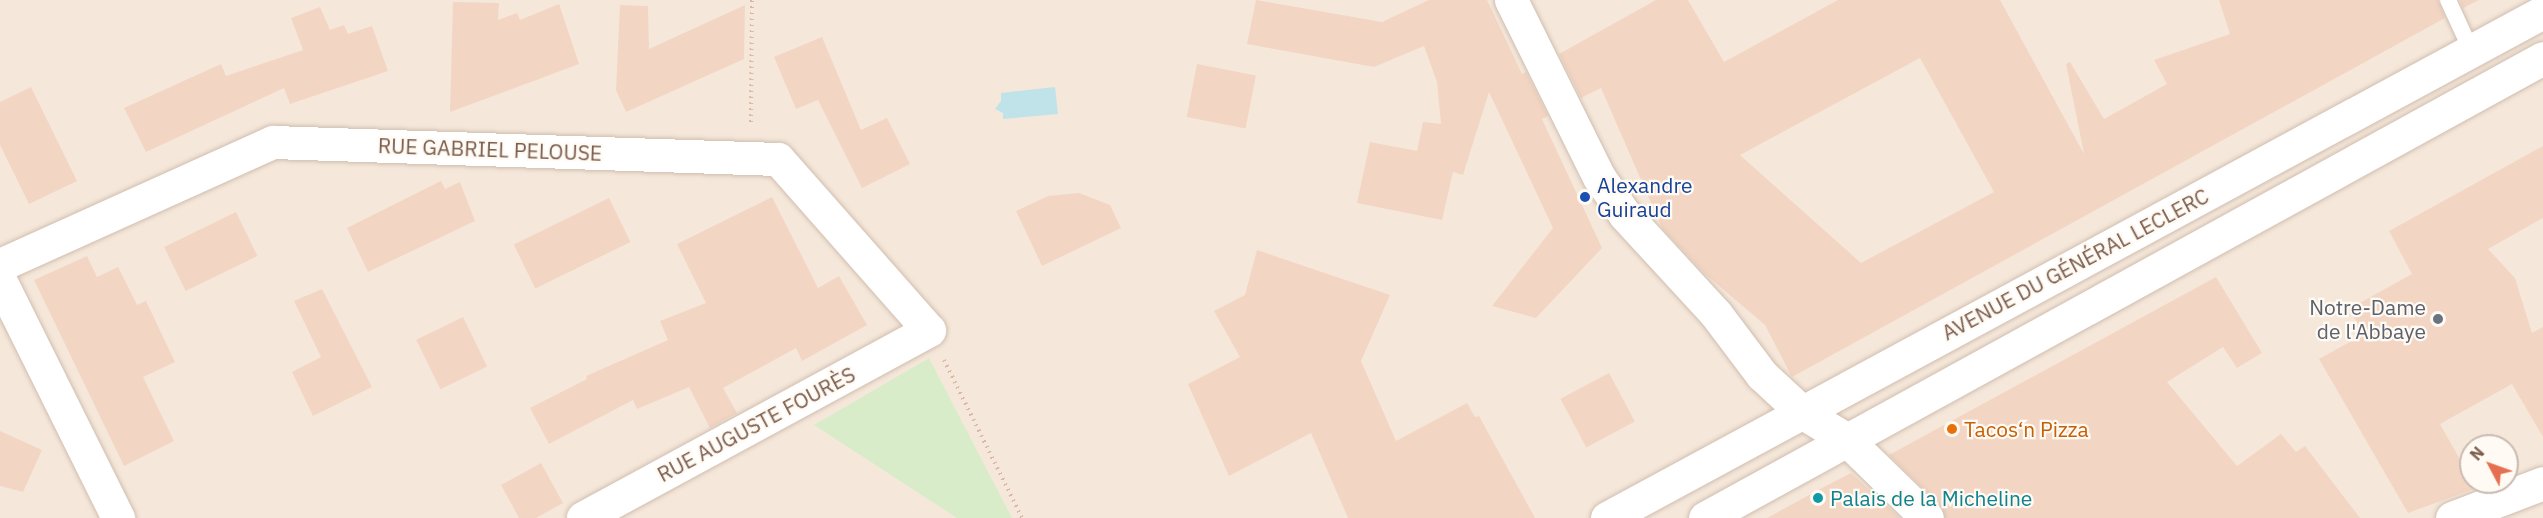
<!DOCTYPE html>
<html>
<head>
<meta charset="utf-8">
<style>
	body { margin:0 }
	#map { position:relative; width:2543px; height:518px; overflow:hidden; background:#fdf6ec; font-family:"IBM Plex Sans",sans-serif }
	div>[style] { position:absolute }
	.residential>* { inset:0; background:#f5e8da }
	.green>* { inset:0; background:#d8ecc9 }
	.water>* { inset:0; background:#bfe3e8 }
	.building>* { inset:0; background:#f3d5c3; transform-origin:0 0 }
	.path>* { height:4px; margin-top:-2px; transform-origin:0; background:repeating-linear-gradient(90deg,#d9b8a5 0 1.5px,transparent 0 6px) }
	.roads { filter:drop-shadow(0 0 2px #d1beb0) drop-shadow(0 0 2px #d1beb0) }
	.service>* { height:16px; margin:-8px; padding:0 8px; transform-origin:8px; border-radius:8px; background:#fff }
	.minor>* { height:33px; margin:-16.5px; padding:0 16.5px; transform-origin:16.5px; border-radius:16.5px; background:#fff }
	.secondary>* { height:33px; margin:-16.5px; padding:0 16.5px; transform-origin:16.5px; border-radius:16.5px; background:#fff }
	.dots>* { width:16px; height:16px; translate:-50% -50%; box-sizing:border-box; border:3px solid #fffaf3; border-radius:50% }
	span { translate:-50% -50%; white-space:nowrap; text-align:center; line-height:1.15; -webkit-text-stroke:4.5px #fffaf3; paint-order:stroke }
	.street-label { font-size:21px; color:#7a5c4d }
	.transit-label { font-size:21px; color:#164399 }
	.left { translate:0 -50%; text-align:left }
	.worship-label { font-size:21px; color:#5b616d }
	.right { translate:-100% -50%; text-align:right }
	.food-label { font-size:21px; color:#c56008 }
	.culture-label { font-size:21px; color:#0d838f }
	.north { position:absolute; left:2459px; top:434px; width:60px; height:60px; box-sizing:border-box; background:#fffaf3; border:2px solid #cabbb1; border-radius:50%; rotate:311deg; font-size:16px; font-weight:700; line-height:24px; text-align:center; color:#7a5c4d }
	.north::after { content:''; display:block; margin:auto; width:21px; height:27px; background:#e76f51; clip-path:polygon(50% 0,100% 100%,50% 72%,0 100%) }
</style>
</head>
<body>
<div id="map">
	<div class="residential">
		<i style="clip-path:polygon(evenodd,0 0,2543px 0,2543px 518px,0 518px,0 0,2471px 446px,2507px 446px,2507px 482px,2471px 482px,2471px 446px)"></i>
	</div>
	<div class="green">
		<i style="clip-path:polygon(929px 358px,1012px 518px,957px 518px,814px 425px)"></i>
	</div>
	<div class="water">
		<i style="clip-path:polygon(1055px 87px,1058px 114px,1003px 119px,1003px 113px,995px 109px,1001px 101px,1001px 93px)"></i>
	</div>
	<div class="building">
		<i style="clip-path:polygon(1256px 0,1382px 22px,1429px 0,1487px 0,1522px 74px,1526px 72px,1548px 116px,1542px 119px,1602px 248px,1536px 318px,1492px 306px,1553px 228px,1489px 92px,1463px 175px,1453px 172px,1442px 220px,1357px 203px,1370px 142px,1417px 151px,1423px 122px,1441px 124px,1437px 82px,1424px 46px,1374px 67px,1247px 44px)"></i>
		<i style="clip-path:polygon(evenodd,1656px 0,1688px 0,1724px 62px,1838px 0,2000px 0,2084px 154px,2066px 64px,2070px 62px,2104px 119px,2167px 84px,2154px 60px,2230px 34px,2219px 0,2438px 0,2445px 18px,1792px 377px,1765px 325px,1704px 273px,1662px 228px,1601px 88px,1581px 98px,1559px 54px,1656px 0,1920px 58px,1994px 192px,1861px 263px,1740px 155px,1920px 58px)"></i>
		<i style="clip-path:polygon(2460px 0,2479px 0,2463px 8px)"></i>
		<i style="clip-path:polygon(453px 2px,499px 3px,498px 20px,517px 13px,520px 20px,559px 4px,579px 64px,450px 112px)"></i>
		<i style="clip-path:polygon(620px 5px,648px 6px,649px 49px,745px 5px,744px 59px,626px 112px,616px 90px)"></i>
		<i style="clip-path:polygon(320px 7px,330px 30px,344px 25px,348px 34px,372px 26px,388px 71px,290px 104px,284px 88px,146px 152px,124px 108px,221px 64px,226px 76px,303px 50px,291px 18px)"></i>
		<i style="clip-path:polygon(822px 37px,861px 130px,887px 118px,910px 164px,862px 188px,818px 100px,796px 109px,774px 57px)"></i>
		<i style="left:1197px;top:64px;width:60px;height:54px;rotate:11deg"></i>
		<i style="clip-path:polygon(31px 87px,77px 181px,29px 204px,0 145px,0 102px)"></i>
		<i style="clip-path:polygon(2543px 146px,2543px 218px,2488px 249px,2515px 278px,2532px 333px,2543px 327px,2543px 437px,2512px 384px,2440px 424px,2476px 488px,2408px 513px,2319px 359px,2364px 334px,2349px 309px,2412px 274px,2389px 231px)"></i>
		<i style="clip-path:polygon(441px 181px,445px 189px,460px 182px,475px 221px,368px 272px,347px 228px)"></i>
		<i style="clip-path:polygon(1079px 193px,1110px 205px,1121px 228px,1042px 266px,1016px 211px,1048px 196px)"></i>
		<i style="clip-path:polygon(772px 197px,818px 288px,839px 276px,867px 325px,802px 361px,796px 348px,723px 388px,737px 413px,710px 428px,689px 387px,637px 409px,633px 400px,549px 444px,530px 408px,587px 379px,586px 376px,668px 340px,660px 321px,706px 303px,677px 244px)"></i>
		<i style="left:609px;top:198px;width:49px;height:106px;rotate:64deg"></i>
		<i style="left:236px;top:212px;width:49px;height:80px;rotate:64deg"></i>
		<i style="clip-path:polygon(1257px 250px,1390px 295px,1361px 361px,1396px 441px,1467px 403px,1475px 417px,1479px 416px,1535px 518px,1348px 518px,1311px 433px,1229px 476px,1188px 384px,1240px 357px,1214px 311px,1245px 295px)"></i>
		<i style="clip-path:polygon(87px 256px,97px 277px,118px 267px,137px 305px,146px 301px,175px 362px,143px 377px,174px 441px,124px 466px,34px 280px)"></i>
		<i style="clip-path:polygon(2216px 277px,2262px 353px,2237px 368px,2223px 347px,2167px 382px,2237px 466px,2281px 434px,2296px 452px,2305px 446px,2360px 518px,1945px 518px,1940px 505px,1889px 455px)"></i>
		<i style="clip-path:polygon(322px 289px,372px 387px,313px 416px,292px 372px,321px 357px,294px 301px)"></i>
		<i style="left:463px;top:317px;width:55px;height:52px;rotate:64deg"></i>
		<i style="left:1609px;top:373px;width:55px;height:55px;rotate:62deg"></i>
		<i style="clip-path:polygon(0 431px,42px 450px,23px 492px,0 486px)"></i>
		<i style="clip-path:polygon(541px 463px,563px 503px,536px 518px,519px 518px,501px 485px)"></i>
		<i style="clip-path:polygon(1851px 473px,1900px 518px,1767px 518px,1822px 488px)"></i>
	</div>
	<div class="path">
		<i style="left:751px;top:122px;width:122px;rotate:-89.5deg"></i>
		<i style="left:944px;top:360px;width:176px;rotate:63.7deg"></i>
	</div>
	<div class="roads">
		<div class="service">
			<i style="left:2448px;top:0;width:55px;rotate:65.3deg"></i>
		</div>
		<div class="minor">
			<i style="left:1511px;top:0;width:198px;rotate:63.6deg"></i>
			<i style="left:1599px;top:177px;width:46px;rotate:55.6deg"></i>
			<i style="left:1625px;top:215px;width:134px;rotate:47.4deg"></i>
			<i style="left:1716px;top:314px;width:76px;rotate:53deg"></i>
			<i style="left:1762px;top:375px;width:56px;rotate:42.8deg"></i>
			<i style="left:1803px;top:413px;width:50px;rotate:31.2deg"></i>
			<i style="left:1846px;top:439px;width:113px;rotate:44.3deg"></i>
			<i style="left:0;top:265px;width:299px;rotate:-24.3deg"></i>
			<i style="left:273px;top:142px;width:505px;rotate:1.93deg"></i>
			<i style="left:778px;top:159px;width:228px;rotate:48.6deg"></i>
			<i style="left:929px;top:330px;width:394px;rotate:151.5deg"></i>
			<i style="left:0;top:280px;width:266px;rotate:63.6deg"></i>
			<i style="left:2452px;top:518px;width:97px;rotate:-21deg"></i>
		</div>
		<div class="secondary">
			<i style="left:1607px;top:518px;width:1064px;rotate:-28.4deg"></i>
			<i style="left:1705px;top:518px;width:956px;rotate:-28.76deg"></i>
		</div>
	</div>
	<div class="dots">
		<i style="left:1585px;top:197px;background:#1a4fb4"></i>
		<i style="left:2438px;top:319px;background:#6b7280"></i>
		<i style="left:1952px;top:429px;background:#e8710a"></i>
		<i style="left:1818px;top:498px;background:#0f9aa8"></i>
	</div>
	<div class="street-label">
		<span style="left:490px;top:149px;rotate:2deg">RUE GABRIEL PELOUSE</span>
		<span style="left:2075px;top:264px;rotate:-28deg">AVENUE DU GÉNÉRAL LECLERC</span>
		<span style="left:756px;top:424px;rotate:-28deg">RUE AUGUSTE FOURÈS</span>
	</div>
	<div class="transit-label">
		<span class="left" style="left:1597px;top:197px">Alexandre<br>Guiraud</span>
	</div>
	<div class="worship-label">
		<span class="right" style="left:2426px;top:319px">Notre-Dame<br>de l'Abbaye</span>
	</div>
	<div class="food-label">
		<span class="left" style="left:1964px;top:429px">Tacos‘n Pizza</span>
	</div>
	<div class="culture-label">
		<span class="left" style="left:1830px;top:498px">Palais de la Micheline</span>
	</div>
	<div class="north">N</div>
</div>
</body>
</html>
